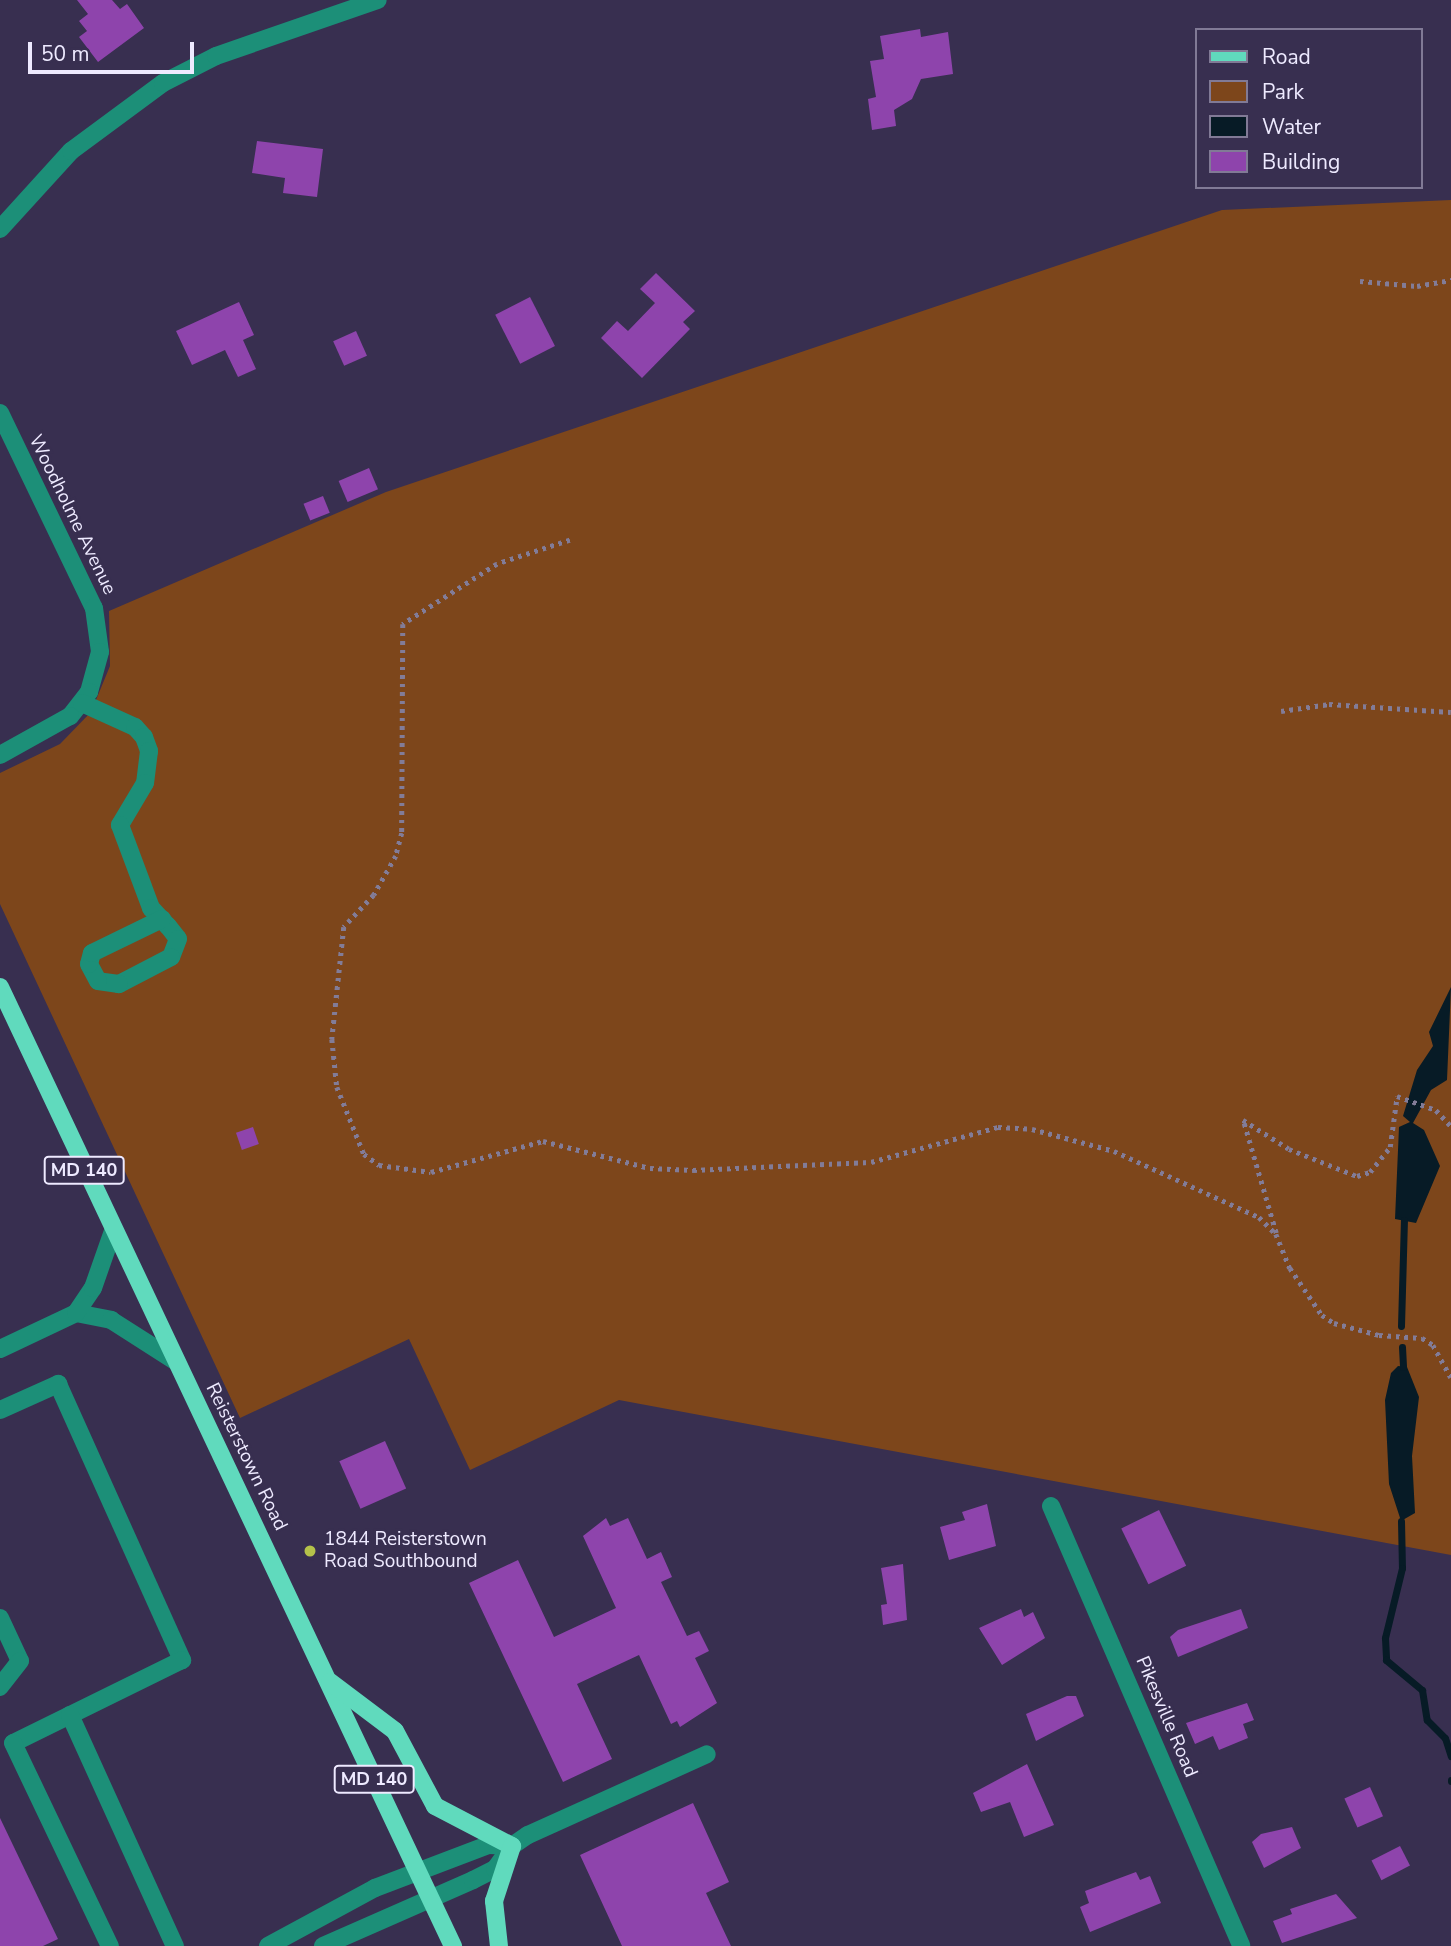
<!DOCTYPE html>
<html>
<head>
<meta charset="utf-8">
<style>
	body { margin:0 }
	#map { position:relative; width:1451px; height:1946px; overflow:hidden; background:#382f50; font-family:"Nunito Sans",sans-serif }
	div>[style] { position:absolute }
	.green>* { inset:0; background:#7d461b }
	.water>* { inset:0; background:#071b26 }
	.stream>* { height:7px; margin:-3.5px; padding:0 3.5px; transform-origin:3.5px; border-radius:3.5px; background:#071b26 }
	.building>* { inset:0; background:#8e44ac; transform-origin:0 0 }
	.path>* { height:4.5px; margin-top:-2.25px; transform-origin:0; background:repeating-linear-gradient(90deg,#827c98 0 3.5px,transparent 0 8.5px) }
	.minor>* { height:18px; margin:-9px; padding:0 9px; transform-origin:9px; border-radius:9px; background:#1c8f78 }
	.major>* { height:18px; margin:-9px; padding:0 9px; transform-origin:9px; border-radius:9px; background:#60dabd }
	.dots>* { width:19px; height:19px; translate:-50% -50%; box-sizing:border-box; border:4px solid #382f50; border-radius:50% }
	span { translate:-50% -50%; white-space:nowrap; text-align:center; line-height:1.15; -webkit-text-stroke:5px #382f50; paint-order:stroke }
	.shield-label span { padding:2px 5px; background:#382f50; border:2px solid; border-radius:5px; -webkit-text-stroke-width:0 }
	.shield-label { font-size:18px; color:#eeeaff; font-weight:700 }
	.street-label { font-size:19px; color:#eeeaff }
	.poi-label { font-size:19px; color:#eeeaff }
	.left { translate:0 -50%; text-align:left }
	.legend { position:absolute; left:1195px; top:28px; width:228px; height:161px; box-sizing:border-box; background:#382f50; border:2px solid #817a96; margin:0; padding:9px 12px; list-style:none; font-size:21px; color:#eeeaff }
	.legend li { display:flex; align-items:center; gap:14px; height:35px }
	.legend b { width:35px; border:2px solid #817a96 }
	.scale { position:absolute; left:28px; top:42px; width:166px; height:32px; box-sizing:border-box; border:4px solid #eeeaff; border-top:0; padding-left:9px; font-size:21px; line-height:24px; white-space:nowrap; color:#eeeaff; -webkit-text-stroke:5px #382f50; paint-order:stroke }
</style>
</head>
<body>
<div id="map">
	<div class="green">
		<i style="clip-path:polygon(1451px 200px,1451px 1555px,619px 1400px,470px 1470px,409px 1339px,240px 1418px,0 904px,0 773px,60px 744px,91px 712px,110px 666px,109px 611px,386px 492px,1222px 210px)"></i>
	</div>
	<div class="water">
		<i style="clip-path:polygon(1451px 987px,1447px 1080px,1431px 1090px,1413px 1123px,1424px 1130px,1440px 1166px,1416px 1223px,1395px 1219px,1399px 1127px,1410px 1122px,1403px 1116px,1417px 1070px,1433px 1046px,1429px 1032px)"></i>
		<i style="clip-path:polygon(1398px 1366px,1407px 1367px,1419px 1397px,1412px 1456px,1415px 1513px,1401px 1521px,1389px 1484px,1385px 1400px,1391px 1373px)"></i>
	</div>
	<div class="stream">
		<i style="left:1401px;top:1326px;width:106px;rotate:-88.4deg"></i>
		<i style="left:1402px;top:1347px;width:20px;rotate:87deg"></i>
		<i style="left:1401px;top:1521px;width:47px;rotate:88.8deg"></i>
		<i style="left:1402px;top:1568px;width:72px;rotate:103.7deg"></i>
		<i style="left:1385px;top:1638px;width:22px;rotate:87deg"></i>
		<i style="left:1386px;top:1660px;width:47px;rotate:39.8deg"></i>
		<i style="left:1422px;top:1690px;width:30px;rotate:81deg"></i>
		<i style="left:1427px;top:1720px;width:25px;rotate:45deg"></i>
		<i style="left:1445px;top:1738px;width:19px;rotate:72deg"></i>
		<i style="left:1451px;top:1780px;width:1px;rotate:90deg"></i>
	</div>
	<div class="building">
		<i style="clip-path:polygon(77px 0,112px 0,120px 9px,127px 4px,144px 28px,98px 62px,79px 37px,87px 31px,79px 21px,88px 14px)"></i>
		<i style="clip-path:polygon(920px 29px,921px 37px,948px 32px,953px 74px,921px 79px,912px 99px,894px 110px,896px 126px,872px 130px,868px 99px,876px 97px,870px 61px,884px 59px,880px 36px)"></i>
		<i style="clip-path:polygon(257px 141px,323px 149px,317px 197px,283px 193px,285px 178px,252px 173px)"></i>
		<i style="clip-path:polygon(656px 273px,695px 311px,683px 322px,690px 329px,642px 378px,601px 338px,617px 321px,628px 331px,655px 303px,640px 289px)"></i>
		<i style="left:530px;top:297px;width:55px;height:39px;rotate:63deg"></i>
		<i style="clip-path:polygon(239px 302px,254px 335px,243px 340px,256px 369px,238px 377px,225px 350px,192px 365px,176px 331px)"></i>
		<i style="left:356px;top:331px;width:27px;height:25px;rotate:66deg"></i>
		<i style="left:369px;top:468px;width:23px;height:33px;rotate:67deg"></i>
		<i style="left:323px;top:496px;width:18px;height:21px;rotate:68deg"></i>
		<i style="left:253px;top:1127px;width:18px;height:18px;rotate:71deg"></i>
		<i style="left:385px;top:1441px;width:52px;height:50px;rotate:66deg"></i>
		<i style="clip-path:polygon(987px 1504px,996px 1546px,949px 1560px,940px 1527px,965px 1520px,962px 1512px)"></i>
		<i style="left:1159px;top:1510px;width:62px;height:42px;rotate:64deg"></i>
		<i style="clip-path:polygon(606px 1518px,610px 1526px,628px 1518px,647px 1559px,661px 1552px,672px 1577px,661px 1582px,687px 1636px,699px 1631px,709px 1651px,695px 1658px,717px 1703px,680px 1727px,677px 1721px,671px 1724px,639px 1655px,577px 1684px,612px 1759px,563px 1782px,469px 1583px,518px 1560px,554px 1637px,616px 1608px,583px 1536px)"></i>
		<i style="clip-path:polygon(903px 1564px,907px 1620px,883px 1625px,881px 1605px,887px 1604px,881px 1568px)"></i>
		<i style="clip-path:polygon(1021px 1609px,1024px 1617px,1033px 1612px,1045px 1638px,1002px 1665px,979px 1628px)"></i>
		<i style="clip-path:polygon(1241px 1609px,1248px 1628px,1178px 1657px,1170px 1637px,1178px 1630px)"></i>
		<i style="clip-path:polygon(1067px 1696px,1076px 1696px,1084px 1716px,1036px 1741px,1026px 1714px)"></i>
		<i style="clip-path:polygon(1247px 1703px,1254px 1720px,1243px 1724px,1248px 1738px,1219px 1750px,1213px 1736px,1195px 1744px,1186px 1723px)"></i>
		<i style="clip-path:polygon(1027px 1764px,1054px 1825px,1024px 1837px,1010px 1802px,981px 1812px,973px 1793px)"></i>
		<i style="left:1370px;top:1787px;width:32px;height:28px;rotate:66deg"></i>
		<i style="clip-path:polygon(693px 1803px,729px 1882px,706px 1893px,731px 1946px,622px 1946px,580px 1855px)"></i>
		<i style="clip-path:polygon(0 1818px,58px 1939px,43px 1946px,0 1946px)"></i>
		<i style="clip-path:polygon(1292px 1827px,1301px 1848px,1264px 1868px,1252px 1842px,1261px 1834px)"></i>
		<i style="left:1400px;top:1846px;width:22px;height:32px;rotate:63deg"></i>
		<i style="clip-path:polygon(1136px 1872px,1140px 1880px,1150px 1876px,1161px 1903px,1090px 1932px,1080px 1907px,1089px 1903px,1085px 1891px)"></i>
		<i style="clip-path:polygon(1336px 1894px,1357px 1918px,1282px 1943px,1273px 1921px,1292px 1914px,1290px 1909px)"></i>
	</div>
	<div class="path">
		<i style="left:1360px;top:281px;width:57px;rotate:5deg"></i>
		<i style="left:1417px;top:286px;width:35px;rotate:-10deg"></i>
		<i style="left:570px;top:540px;width:77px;rotate:161.8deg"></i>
		<i style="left:497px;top:564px;width:112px;rotate:147.4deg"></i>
		<i style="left:403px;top:624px;width:209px;rotate:90.3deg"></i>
		<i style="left:402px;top:833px;width:24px;rotate:105deg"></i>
		<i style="left:396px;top:856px;width:45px;rotate:119.4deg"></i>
		<i style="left:374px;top:895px;width:44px;rotate:133.2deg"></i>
		<i style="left:344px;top:927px;width:113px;rotate:96.1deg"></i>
		<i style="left:332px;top:1039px;width:48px;rotate:84.1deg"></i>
		<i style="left:337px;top:1087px;width:72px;rotate:68.1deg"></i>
		<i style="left:364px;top:1154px;width:19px;rotate:36deg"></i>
		<i style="left:379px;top:1165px;width:52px;rotate:7.7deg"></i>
		<i style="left:431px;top:1172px;width:116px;rotate:-15.5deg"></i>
		<i style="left:543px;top:1141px;width:110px;rotate:14.2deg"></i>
		<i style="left:650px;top:1168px;width:43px;rotate:2.7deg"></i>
		<i style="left:693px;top:1170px;width:178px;rotate:-2.6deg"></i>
		<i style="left:871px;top:1162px;width:132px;rotate:-15.4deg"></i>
		<i style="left:998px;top:1127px;width:34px;rotate:3deg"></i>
		<i style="left:1032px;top:1129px;width:85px;rotate:15deg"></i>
		<i style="left:1114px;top:1151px;width:159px;rotate:24.5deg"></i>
		<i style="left:1259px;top:1217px;width:24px;rotate:45deg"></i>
		<i style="left:1276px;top:1234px;width:37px;rotate:68deg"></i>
		<i style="left:1290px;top:1268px;width:57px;rotate:55.8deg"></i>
		<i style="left:1322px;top:1315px;width:14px;rotate:34deg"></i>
		<i style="left:1334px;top:1323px;width:47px;rotate:14.9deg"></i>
		<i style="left:1379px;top:1335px;width:43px;rotate:4deg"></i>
		<i style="left:1422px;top:1338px;width:13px;rotate:32deg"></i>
		<i style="left:1433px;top:1345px;width:37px;rotate:61deg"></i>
		<i style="left:1281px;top:711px;width:49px;rotate:-8.3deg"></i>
		<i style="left:1329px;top:704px;width:122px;rotate:3.8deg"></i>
		<i style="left:1276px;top:1233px;width:118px;rotate:-106.3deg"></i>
		<i style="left:1243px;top:1120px;width:54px;rotate:32.2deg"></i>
		<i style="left:1289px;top:1149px;width:73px;rotate:21.7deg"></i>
		<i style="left:1357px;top:1176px;width:14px;rotate:-17deg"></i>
		<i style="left:1370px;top:1172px;width:32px;rotate:-51deg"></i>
		<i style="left:1390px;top:1147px;width:51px;rotate:-82.2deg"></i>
		<i style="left:1397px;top:1096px;width:41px;rotate:19.7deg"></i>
		<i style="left:1436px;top:1110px;width:22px;rotate:47deg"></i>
	</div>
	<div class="minor">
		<i style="left:0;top:229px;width:105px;rotate:-47.7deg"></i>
		<i style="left:71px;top:151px;width:114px;rotate:-36.5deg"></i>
		<i style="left:163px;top:83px;width:59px;rotate:-27deg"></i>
		<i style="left:216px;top:56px;width:171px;rotate:-19.1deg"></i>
		<i style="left:0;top:413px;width:216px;rotate:64.3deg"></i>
		<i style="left:94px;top:608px;width:44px;rotate:82.2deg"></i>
		<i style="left:100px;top:652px;width:41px;rotate:105.4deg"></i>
		<i style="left:89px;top:692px;width:31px;rotate:128deg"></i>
		<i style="left:70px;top:716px;width:80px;rotate:150.9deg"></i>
		<i style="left:82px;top:703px;width:58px;rotate:24.4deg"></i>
		<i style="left:135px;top:727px;width:13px;rotate:48deg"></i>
		<i style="left:144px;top:737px;width:15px;rotate:70deg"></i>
		<i style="left:149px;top:751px;width:32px;rotate:97deg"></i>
		<i style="left:145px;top:783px;width:49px;rotate:120.8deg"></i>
		<i style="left:120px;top:825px;width:89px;rotate:69.5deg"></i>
		<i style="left:151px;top:908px;width:25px;rotate:47deg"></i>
		<i style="left:168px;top:926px;width:16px;rotate:52deg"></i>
		<i style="left:178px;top:939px;width:19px;rotate:111deg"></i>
		<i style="left:171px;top:957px;width:59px;rotate:152.6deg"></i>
		<i style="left:119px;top:984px;width:21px;rotate:-172deg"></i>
		<i style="left:98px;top:981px;width:19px;rotate:-118deg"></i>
		<i style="left:89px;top:964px;width:11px;rotate:-75deg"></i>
		<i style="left:92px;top:953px;width:78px;rotate:-25.9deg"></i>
		<i style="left:76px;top:1313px;width:36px;rotate:11deg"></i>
		<i style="left:111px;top:1320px;width:76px;rotate:32.6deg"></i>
		<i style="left:0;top:1349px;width:84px;rotate:-25.3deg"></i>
		<i style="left:76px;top:1313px;width:30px;rotate:-56deg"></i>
		<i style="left:93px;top:1288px;width:60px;rotate:-70.7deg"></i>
		<i style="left:0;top:1410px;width:64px;rotate:-24.1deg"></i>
		<i style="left:58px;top:1384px;width:303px;rotate:65.8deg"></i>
		<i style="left:182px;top:1660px;width:188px;rotate:153.8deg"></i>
		<i style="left:13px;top:1743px;width:225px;rotate:64.5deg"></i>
		<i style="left:1051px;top:1506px;width:479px;rotate:66.6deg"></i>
		<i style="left:0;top:1618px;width:47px;rotate:65.1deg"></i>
		<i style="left:20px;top:1661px;width:33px;rotate:128deg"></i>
		<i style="left:70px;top:1715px;width:254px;rotate:65.6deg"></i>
		<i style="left:268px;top:1946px;width:122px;rotate:-28.5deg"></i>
		<i style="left:375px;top:1888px;width:121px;rotate:-20.8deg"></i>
		<i style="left:488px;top:1845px;width:24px;rotate:2deg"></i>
		<i style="left:323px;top:1946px;width:164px;rotate:-23.7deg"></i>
		<i style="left:473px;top:1880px;width:25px;rotate:-27deg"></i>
		<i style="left:495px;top:1869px;width:29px;rotate:-54deg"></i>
		<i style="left:512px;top:1846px;width:19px;rotate:-35deg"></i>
		<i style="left:528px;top:1835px;width:196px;rotate:-24.3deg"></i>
	</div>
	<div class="major">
		<i style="left:0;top:987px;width:1061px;rotate:64.72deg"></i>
		<i style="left:330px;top:1682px;width:81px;rotate:37deg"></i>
		<i style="left:395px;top:1731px;width:85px;rotate:61.9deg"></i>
		<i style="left:435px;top:1806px;width:87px;rotate:27.5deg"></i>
		<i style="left:512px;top:1846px;width:58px;rotate:108.1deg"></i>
		<i style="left:494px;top:1901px;width:45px;rotate:83.7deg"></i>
	</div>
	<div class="dots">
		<i style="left:310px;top:1551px;background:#b5c24a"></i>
	</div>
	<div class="shield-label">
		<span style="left:84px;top:1170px">MD 140</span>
		<span style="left:374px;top:1779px">MD 140</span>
	</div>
	<div class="street-label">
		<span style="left:72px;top:515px;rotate:64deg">Woodholme Avenue</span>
		<span style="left:246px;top:1457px;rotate:64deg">Reisterstown Road</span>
		<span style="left:1166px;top:1717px;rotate:67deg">Pikesville Road</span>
	</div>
	<div class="poi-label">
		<span class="left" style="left:324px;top:1551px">1844 Reisterstown<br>Road Southbound</span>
	</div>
	<ul class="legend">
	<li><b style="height:9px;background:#60dabd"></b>Road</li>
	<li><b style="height:19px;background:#7d461b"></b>Park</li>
	<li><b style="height:19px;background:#071b26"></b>Water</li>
	<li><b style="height:19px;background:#8e44ac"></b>Building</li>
	</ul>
	<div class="scale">50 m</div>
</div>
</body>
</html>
